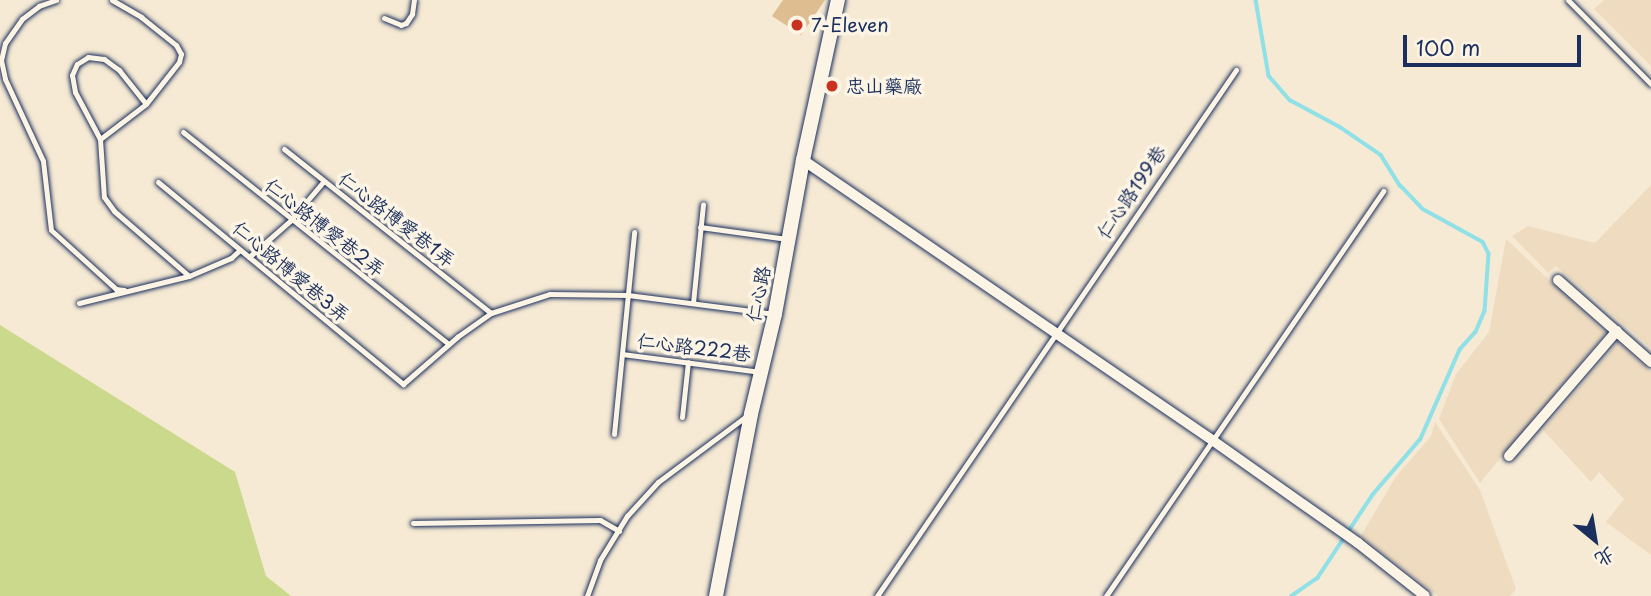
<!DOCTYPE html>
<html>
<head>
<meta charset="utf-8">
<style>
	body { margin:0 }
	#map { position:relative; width:1651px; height:596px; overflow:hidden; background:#f6ead4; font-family:"Playpen Sans","LXGW WenKai TC",sans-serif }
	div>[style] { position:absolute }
	.built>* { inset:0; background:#efdcc0 }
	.green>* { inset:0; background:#cbd98d }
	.stream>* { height:3.5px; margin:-1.75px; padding:0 1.75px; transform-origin:1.75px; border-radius:1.75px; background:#8fe0e7 }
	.building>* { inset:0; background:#debd90 }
	.roads { filter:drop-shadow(0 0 2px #1b2f5e) drop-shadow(0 0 2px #1b2f5e) }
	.lane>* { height:5px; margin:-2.5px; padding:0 2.5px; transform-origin:2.5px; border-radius:2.5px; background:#fcf5e5 }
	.street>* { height:10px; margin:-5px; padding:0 5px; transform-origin:5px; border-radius:5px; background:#fcf5e5 }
	.secondary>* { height:14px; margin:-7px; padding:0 7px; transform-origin:7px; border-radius:7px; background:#fcf5e5 }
	.dots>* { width:19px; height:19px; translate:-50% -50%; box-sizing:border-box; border:4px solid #fcf5e5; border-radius:50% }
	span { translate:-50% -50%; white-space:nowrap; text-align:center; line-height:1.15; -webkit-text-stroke:7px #fcf5e5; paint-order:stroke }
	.poi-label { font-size:19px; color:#1b2f5e }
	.left { translate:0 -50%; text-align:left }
	.street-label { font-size:19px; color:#1b2f5e }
	.north { position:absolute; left:1560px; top:505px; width:70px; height:70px; -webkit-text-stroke:5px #fcf5e5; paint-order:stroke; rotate:150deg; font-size:19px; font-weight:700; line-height:28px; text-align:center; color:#1b2f5e }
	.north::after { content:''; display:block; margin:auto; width:24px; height:32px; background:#1b2f5e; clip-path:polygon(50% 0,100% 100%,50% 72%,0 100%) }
	.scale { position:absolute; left:1403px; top:35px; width:178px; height:32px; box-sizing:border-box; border:4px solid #1b2f5e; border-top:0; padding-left:9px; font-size:21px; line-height:24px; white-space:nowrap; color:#1b2f5e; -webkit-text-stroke:5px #fcf5e5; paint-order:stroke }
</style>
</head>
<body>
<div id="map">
	<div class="built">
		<i style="clip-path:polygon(1604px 0,1651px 0,1651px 66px,1594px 9px)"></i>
		<i style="clip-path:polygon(1651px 185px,1651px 348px,1556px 266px,1548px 273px,1512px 236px,1528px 226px,1595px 243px)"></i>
		<i style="clip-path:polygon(1506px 239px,1605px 333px,1480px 483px,1439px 419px,1456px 374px,1489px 332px)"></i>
		<i style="clip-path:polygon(1618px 342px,1651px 372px,1651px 555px,1606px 522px,1624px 499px,1599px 472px,1591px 482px,1543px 430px)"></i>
		<i style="clip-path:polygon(1435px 422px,1480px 490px,1516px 589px,1510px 596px,1438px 596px,1361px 536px,1395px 478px,1431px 436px)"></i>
	</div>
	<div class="green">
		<i style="clip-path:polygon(0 325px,235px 472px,266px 576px,291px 596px,0 596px)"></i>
	</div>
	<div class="stream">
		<i style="left:1256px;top:0;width:77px;rotate:80.3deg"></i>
		<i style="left:1269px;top:76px;width:32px;rotate:49deg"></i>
		<i style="left:1290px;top:100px;width:57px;rotate:28.4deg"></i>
		<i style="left:1340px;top:127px;width:50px;rotate:34.3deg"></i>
		<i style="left:1381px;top:155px;width:36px;rotate:58deg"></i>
		<i style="left:1400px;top:185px;width:33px;rotate:46deg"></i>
		<i style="left:1423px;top:209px;width:68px;rotate:28.8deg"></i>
		<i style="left:1483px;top:242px;width:13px;rotate:63deg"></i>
		<i style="left:1489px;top:254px;width:57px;rotate:94deg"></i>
		<i style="left:1485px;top:311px;width:23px;rotate:113deg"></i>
		<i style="left:1476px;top:332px;width:24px;rotate:132deg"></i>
		<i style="left:1460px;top:350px;width:97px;rotate:113.7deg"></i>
		<i style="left:1421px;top:439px;width:74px;rotate:130.6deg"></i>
		<i style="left:1373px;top:495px;width:100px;rotate:123.5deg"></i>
		<i style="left:1318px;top:578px;width:32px;rotate:145deg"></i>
	</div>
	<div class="building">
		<i style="clip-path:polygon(783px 0,825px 0,801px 35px,772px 16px)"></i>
	</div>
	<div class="roads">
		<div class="lane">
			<i style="left:56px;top:0;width:18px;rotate:161deg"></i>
			<i style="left:39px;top:6px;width:21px;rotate:143deg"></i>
			<i style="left:22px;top:19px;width:29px;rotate:125deg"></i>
			<i style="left:5px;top:43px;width:17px;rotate:103deg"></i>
			<i style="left:1px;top:60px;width:19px;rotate:78deg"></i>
			<i style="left:5px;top:79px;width:90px;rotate:65.1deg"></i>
			<i style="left:43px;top:161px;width:69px;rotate:83.4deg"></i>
			<i style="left:51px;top:230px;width:88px;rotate:42.2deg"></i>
			<i style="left:116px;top:289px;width:8px;rotate:7deg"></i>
			<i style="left:112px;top:0;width:34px;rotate:30deg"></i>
			<i style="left:141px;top:17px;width:45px;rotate:38.7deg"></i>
			<i style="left:176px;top:45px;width:10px;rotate:61deg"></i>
			<i style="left:181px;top:54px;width:8px;rotate:104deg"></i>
			<i style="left:179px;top:62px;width:53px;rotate:128.2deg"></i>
			<i style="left:146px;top:104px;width:58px;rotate:142.7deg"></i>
			<i style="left:100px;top:139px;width:58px;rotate:86.1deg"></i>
			<i style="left:104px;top:197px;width:17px;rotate:54deg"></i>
			<i style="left:114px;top:211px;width:99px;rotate:40.9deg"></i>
			<i style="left:1568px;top:0;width:118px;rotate:45.3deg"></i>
			<i style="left:384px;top:18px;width:18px;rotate:22deg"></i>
			<i style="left:401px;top:25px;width:5px;rotate:-22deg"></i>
			<i style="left:406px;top:23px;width:11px;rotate:-56deg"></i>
			<i style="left:412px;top:14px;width:14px;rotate:-82deg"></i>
			<i style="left:183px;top:132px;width:340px;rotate:38.6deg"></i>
			<i style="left:100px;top:139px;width:53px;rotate:-118deg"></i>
			<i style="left:75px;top:92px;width:17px;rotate:-100deg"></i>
			<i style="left:72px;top:75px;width:12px;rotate:-66deg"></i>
			<i style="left:77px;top:64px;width:13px;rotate:-32deg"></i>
			<i style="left:88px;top:57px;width:16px;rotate:7deg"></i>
			<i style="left:104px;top:59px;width:19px;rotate:36deg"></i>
			<i style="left:119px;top:70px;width:43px;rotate:51.5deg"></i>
			<i style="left:284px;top:149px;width:264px;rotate:38.4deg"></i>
			<i style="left:158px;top:182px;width:318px;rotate:39.5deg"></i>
			<i style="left:403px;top:384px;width:72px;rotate:-41deg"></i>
			<i style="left:457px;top:337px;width:42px;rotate:-35.2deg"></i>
			<i style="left:491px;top:313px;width:62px;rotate:-17.9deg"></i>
			<i style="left:550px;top:294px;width:78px;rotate:0.7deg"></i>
			<i style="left:628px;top:295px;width:148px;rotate:7.4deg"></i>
			<i style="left:700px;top:227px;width:88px;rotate:7.9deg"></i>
			<i style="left:249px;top:257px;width:55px;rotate:-41.3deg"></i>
			<i style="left:290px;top:221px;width:51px;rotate:-49.8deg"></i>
			<i style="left:79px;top:303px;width:113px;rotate:-13.8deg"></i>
			<i style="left:189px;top:276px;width:46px;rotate:-23.2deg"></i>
			<i style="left:231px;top:258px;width:12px;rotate:-42deg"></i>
			<i style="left:693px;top:303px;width:99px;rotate:-84.2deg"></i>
			<i style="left:622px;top:354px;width:140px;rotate:7.4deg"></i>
			<i style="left:682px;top:417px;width:55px;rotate:-83.8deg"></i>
			<i style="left:614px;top:434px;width:203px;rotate:-84.3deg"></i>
			<i style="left:413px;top:523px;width:187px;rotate:-0.9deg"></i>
			<i style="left:600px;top:520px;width:22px;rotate:30deg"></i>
			<i style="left:587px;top:596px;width:38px;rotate:-70deg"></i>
			<i style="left:600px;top:560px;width:52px;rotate:-58.5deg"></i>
			<i style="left:627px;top:516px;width:46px;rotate:-47.6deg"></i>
			<i style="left:658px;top:482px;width:112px;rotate:-36.7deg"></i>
			<i style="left:877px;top:596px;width:637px;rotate:-55.69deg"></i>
			<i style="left:1106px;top:596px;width:491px;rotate:-55.6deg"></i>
		</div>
		<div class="street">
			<i style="left:803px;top:160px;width:496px;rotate:34.4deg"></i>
			<i style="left:1212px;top:440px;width:179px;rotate:35.2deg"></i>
			<i style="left:1358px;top:543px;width:85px;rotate:38.3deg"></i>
			<i style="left:1558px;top:280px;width:124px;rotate:41.4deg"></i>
			<i style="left:1509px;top:456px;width:165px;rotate:-49.2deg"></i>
		</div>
		<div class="secondary">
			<i style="left:716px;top:596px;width:185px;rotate:-79.1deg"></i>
			<i style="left:751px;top:414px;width:103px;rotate:-76.5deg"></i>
			<i style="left:775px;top:314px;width:157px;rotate:-79.7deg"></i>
			<i style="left:803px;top:160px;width:164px;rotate:-77.7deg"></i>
		</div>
	</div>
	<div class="dots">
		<i style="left:797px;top:25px;background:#c8321e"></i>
		<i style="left:832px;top:86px;background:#c8321e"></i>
	</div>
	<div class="poi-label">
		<span class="left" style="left:811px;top:25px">7-Eleven</span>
		<span class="left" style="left:846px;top:86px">忠山藥廠</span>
	</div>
	<div class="street-label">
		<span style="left:1131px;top:192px;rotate:-56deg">仁心路199巷</span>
		<span style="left:397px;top:219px;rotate:38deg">仁心路博愛巷1弄</span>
		<span style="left:325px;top:227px;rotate:38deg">仁心路博愛巷2弄</span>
		<span style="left:291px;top:271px;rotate:40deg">仁心路博愛巷3弄</span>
		<span style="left:758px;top:294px;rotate:-79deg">仁心路</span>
		<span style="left:694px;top:347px;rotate:7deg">仁心路222巷</span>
	</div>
	<div class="north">北</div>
	<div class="scale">100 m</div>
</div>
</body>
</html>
